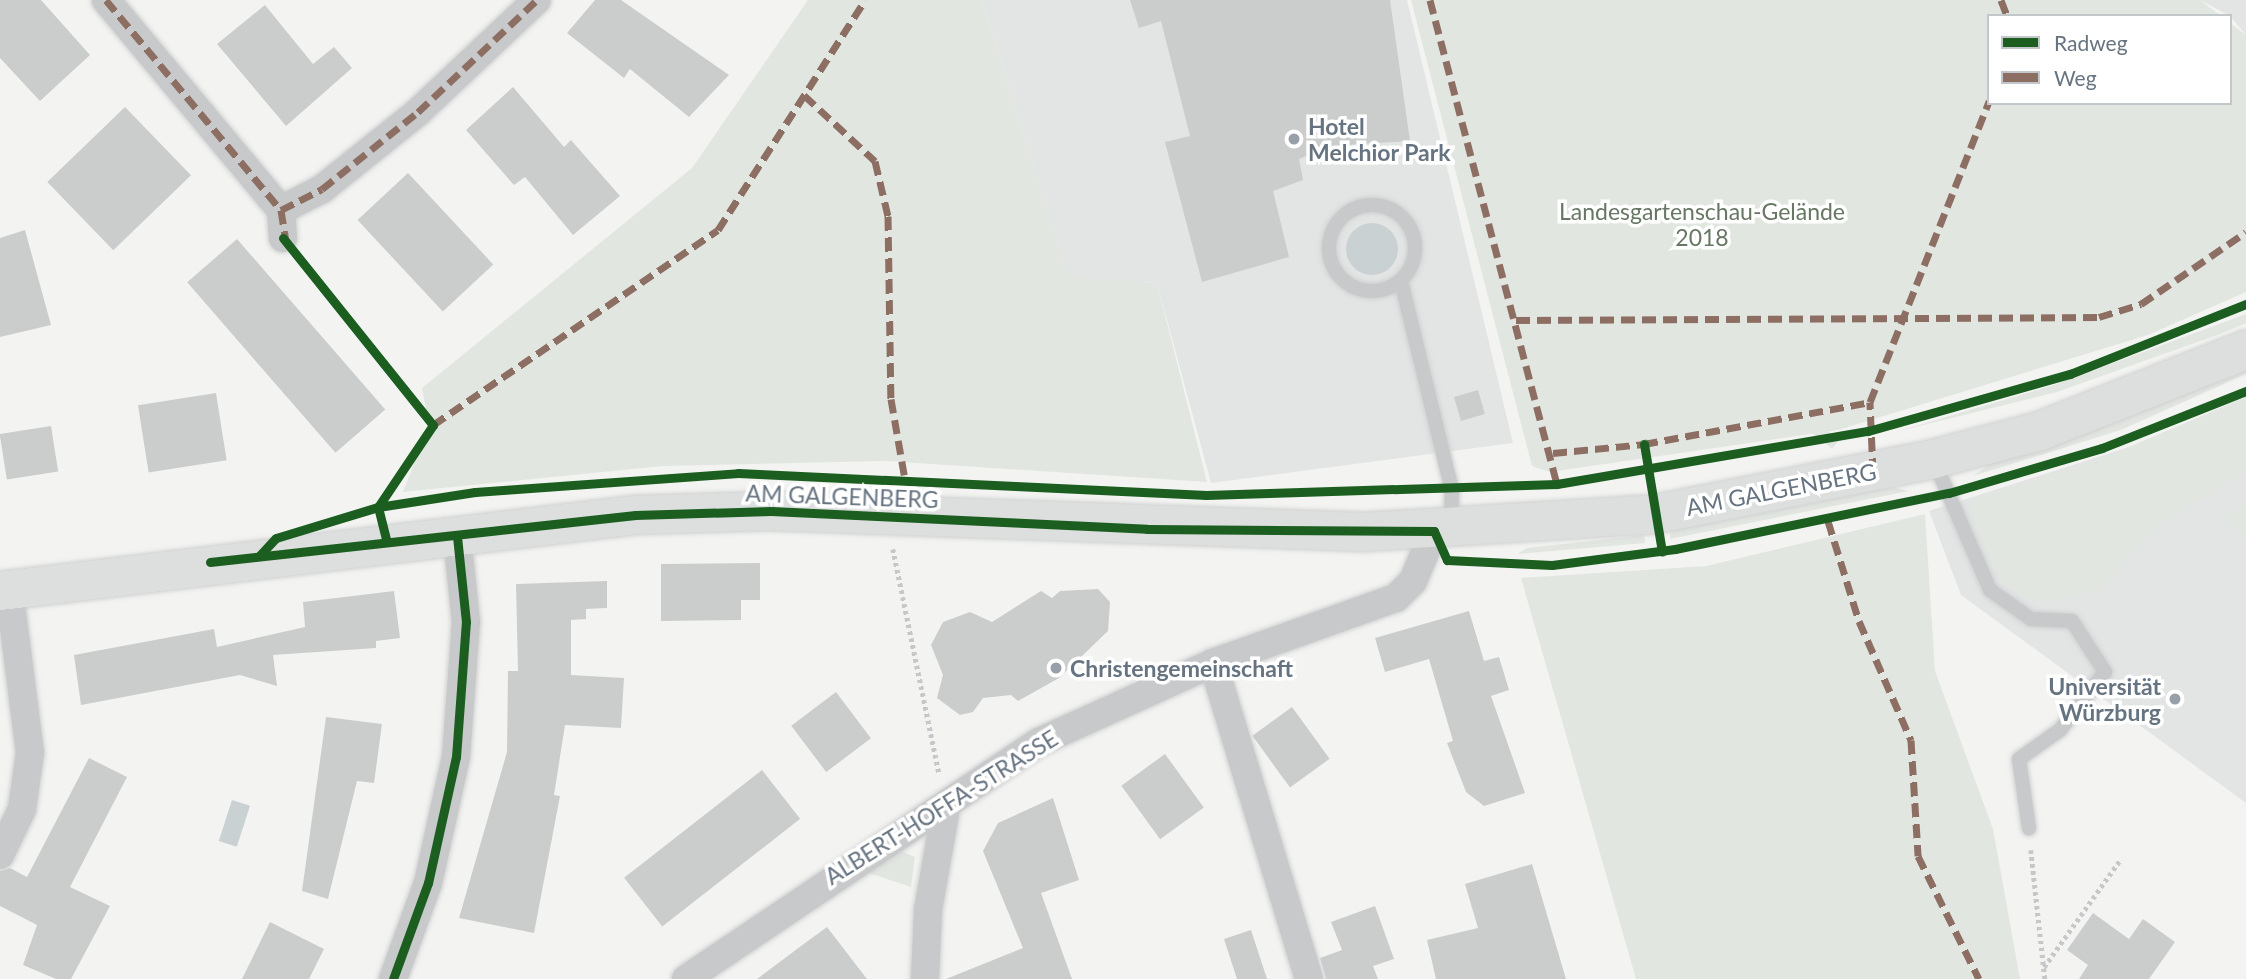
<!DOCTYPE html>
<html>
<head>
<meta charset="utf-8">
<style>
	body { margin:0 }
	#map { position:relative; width:2246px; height:979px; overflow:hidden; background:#f3f4f2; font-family:Lato,sans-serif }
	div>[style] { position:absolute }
	.built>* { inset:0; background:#e3e5e5 }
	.green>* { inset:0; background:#e2e6e1; transform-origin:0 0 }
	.water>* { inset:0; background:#cad1d3; transform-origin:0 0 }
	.round { border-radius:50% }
	.building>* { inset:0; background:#cbcdcd; transform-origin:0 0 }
	.path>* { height:4.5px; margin-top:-2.25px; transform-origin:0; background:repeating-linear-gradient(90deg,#c6c7c8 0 3.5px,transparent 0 7px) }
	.roads { filter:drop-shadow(0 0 2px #cfd0d0) drop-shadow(0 0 2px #cfd0d0) }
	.lane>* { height:14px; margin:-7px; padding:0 7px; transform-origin:7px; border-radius:7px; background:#c8c9ca }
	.lane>.ring { margin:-7px; padding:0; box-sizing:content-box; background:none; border:14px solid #c8c9ca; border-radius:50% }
	.street>* { height:28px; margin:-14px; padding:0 14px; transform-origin:14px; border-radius:14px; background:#c8c9ca }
	.secondary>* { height:38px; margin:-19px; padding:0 19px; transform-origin:19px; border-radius:19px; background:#dddede }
	.quiet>* { height:7px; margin-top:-3.5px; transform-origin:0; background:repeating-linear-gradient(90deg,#8d6e63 0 14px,transparent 0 21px) }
	.cycleway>* { height:9px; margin:-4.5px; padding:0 4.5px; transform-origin:4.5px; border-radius:4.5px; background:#1b5e20 }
	.dots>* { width:19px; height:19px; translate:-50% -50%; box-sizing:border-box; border:4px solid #fff; border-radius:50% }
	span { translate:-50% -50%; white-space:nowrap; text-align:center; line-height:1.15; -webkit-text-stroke:7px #fff; paint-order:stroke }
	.poi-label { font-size:23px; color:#667380; font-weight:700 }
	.left { translate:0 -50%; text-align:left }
	.right { translate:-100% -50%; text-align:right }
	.park-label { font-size:23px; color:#677764 }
	.street-label { font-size:23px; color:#667380 }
	.legend { position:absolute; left:1987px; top:14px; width:245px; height:91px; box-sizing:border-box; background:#fff; border:2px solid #c2c7cc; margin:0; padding:9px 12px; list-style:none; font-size:21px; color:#667380 }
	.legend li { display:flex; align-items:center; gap:14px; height:35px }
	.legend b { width:35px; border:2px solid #c2c7cc }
</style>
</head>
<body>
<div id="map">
	<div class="built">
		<i style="clip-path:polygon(982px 0,1407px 0,1513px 443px,1211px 483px,1157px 283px,1068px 278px)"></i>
		<i style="clip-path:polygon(2200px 0,2246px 0,2246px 35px,2230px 16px)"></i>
		<i style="clip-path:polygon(2246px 401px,2246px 803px,1961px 595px,1929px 511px,2185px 429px)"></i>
	</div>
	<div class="green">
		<i style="clip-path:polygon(808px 0,982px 0,1068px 277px,1157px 283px,1207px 482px,886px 461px,663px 466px,403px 492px,429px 425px,422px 388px,692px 168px)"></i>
		<i style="clip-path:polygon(1411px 0,2200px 0,2221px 16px,1989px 16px,1989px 103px,2230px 103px,2230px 23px,2246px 35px,2246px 292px,2148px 335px,1838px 430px,1550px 472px,1532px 466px)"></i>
		<i style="clip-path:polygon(2246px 314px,2246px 323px,2220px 334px,2057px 392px,1895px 432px,2054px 385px)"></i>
		<i style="clip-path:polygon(2246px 365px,2246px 374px,2121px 430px,1973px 476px,1992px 462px,2115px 422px)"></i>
		<i style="clip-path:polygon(2246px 397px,2246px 471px,2161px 523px,2101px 588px,2047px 603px,2025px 597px,1997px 577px,1970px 508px,1973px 498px,2096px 461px)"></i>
		<i style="left:1839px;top:440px;width:11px;height:180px;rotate:128deg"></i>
		<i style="clip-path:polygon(1892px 487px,1909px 491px,1670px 539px,1670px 531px)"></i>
		<i style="clip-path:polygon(2246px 504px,2246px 542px,2223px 518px)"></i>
		<i style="clip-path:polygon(1925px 514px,1935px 671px,1993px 829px,2020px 979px,1636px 979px,1521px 578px,1706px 566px)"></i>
		<i style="clip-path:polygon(1644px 535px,1645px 543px,1517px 554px,1527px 548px)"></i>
		<i style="clip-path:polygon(901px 851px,915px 857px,911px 887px,869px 873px)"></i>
	</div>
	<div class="water">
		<i class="round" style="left:1346px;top:223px;width:52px;height:52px"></i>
		<i style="left:232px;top:800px;width:19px;height:43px;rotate:18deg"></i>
	</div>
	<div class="building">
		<i style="clip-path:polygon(0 0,41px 0,90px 55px,40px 101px,0 58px)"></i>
		<i style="clip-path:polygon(595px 0,621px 0,729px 75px,689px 117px,630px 69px,624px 78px,567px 33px)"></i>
		<i style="clip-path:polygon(1130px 0,1390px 0,1410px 141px,1330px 146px,1299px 159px,1303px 180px,1273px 191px,1289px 257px,1202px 282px,1165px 142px,1190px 136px,1161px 21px,1139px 28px)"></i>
		<i style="clip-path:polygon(265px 5px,313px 64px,334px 47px,352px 68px,286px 126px,217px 44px)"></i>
		<i style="clip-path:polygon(513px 87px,564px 147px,571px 140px,620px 196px,573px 235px,525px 177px,514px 185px,466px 130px)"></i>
		<i style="left:125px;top:107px;width:95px;height:108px;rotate:46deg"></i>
		<i style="left:408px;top:173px;width:125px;height:69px;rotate:47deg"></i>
		<i style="clip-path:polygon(25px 230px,51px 325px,0 337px,0 238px)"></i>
		<i style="left:237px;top:239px;width:226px;height:66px;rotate:49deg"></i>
		<i style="left:1478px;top:390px;width:25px;height:25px;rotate:74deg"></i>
		<i style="left:216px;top:393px;width:68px;height:79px;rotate:81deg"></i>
		<i style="left:51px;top:426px;width:46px;height:52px;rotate:81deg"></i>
		<i style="clip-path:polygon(760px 563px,760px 600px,741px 600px,741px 620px,661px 621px,661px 564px)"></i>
		<i style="clip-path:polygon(607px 581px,607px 608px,586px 609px,586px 619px,571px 620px,571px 675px,624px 678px,621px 728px,565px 725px,554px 795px,560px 796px,534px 933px,459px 918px,507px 752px,508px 671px,518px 671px,516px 584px)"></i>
		<i style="clip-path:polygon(1098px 589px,1110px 602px,1108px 631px,1059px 678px,1018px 701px,1011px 695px,983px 698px,973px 712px,960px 715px,937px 698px,943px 675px,931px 645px,943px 622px,970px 612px,992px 622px,1041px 591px,1052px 598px,1060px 591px)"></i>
		<i style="clip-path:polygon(394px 591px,400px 638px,376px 641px,376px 648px,273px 655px,277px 686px,240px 675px,81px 705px,74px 655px,214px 629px,217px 647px,305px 627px,303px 602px)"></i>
		<i style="clip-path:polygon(1469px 611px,1484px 661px,1499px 657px,1509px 690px,1491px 696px,1525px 793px,1484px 806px,1466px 792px,1447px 743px,1453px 741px,1429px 659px,1385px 672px,1375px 638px)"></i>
		<i style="left:836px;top:692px;width:58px;height:56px;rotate:53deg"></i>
		<i style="left:1292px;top:707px;width:64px;height:49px;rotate:54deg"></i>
		<i style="clip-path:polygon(326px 717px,382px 724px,374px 783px,357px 781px,328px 899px,302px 891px)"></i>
		<i style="left:1165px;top:754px;width:66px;height:54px;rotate:54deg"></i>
		<i style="clip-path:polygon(89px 758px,127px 777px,70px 887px,110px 906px,71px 979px,56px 979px,23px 965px,37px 925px,0 906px,0 871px,10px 868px,27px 877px)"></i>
		<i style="left:762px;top:770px;width:62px;height:175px;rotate:52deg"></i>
		<i style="clip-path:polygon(1053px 798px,1079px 880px,1041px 893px,1072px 979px,946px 979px,1023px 948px,983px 851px,998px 823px)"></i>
		<i style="clip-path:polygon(1532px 864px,1566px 979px,1436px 979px,1427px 940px,1478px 928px,1465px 884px)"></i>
		<i style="clip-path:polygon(1375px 906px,1394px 959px,1373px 966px,1378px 979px,1326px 979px,1320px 958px,1342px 950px,1331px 922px)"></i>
		<i style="clip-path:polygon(2093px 913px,2129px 939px,2143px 919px,2175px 942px,2149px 979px,2079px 979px,2088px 965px,2067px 950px)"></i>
		<i style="clip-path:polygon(270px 922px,324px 949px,309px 979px,242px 979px)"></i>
		<i style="clip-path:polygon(827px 927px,867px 979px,757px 979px,801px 946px)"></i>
		<i style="clip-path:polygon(1251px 930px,1267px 979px,1237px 979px,1224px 939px)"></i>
	</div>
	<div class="path">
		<i style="left:893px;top:549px;width:229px;rotate:78.4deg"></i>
		<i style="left:2031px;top:850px;width:130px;rotate:83.8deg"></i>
		<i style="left:2044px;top:967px;width:131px;rotate:-54.6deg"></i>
	</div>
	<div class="roads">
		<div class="lane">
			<i class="ring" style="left:1329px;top:205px;width:72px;height:72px"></i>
			<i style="left:1401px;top:281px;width:215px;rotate:76.3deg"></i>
			<i style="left:1452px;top:490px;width:35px;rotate:92deg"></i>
			<i style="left:1934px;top:461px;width:141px;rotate:66.5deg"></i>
			<i style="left:1990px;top:590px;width:50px;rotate:35.3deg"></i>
			<i style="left:2031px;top:619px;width:41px;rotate:2.8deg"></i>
			<i style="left:2072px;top:621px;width:61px;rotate:57.1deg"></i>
			<i style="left:2105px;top:672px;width:73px;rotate:127.8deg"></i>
			<i style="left:2060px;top:730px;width:50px;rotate:144.7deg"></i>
			<i style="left:2019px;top:759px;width:70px;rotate:81.8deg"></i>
		</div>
		<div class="street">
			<i style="left:106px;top:0;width:273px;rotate:50.2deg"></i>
			<i style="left:281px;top:210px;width:28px;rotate:86deg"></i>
			<i style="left:281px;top:210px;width:46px;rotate:-27.1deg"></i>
			<i style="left:322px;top:189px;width:123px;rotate:-38.7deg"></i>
			<i style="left:418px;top:112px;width:163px;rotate:-43.3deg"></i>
			<i style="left:1213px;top:663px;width:330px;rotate:73.1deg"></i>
			<i style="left:0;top:855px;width:51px;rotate:-64.4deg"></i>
			<i style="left:22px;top:809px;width:57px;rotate:-81.9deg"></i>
			<i style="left:30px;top:753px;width:164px;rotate:-97.3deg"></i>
			<i style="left:393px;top:979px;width:102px;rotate:-70deg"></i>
			<i style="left:428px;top:883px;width:129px;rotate:-77.5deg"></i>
			<i style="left:456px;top:757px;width:135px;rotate:-85.8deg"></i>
			<i style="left:466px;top:622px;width:86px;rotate:-96deg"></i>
			<i style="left:686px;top:979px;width:425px;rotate:-33.9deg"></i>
			<i style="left:1039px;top:742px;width:191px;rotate:-24.4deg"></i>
			<i style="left:1213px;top:663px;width:194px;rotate:-19.6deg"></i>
			<i style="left:1396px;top:598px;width:24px;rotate:-45deg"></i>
			<i style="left:1413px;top:581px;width:54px;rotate:-67.2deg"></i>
			<i style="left:925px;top:979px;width:69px;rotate:-87.5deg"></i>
			<i style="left:928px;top:910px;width:104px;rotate:-80deg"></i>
		</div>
		<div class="secondary">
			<i style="left:0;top:591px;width:640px;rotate:-6.82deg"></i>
			<i style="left:635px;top:515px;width:136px;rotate:-1.7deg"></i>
			<i style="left:771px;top:511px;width:593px;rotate:2.03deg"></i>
			<i style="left:1364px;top:532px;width:293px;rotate:-3.5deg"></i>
			<i style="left:1656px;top:514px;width:282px;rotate:-11.2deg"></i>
			<i style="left:1933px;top:459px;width:111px;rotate:-14.7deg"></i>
			<i style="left:2040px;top:431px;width:221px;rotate:-21.5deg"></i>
		</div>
	</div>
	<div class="quiet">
		<i style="left:106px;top:0;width:273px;rotate:50.2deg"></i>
		<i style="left:281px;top:210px;width:33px;rotate:81deg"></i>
		<i style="left:1430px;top:0;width:500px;rotate:75.3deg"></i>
		<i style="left:2001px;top:0;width:17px;rotate:69deg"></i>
		<i style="left:804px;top:95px;width:97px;rotate:42.9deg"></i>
		<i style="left:875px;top:161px;width:57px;rotate:76.7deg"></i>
		<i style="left:888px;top:216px;width:183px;rotate:89.1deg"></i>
		<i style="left:891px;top:399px;width:81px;rotate:80.1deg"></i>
		<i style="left:281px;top:210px;width:46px;rotate:-27.1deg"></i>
		<i style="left:322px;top:189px;width:123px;rotate:-38.7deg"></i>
		<i style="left:418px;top:112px;width:163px;rotate:-43.3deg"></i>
		<i style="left:1516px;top:320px;width:583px;rotate:-0.29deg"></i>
		<i style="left:2099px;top:317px;width:44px;rotate:-17.2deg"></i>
		<i style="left:2141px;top:304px;width:127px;rotate:-34.4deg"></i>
		<i style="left:433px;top:425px;width:345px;rotate:-34.4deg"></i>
		<i style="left:718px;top:230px;width:273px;rotate:-57.4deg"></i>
		<i style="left:1553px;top:453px;width:91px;rotate:-5.6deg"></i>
		<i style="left:1644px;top:444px;width:230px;rotate:-10.5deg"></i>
		<i style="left:1873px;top:472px;width:70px;rotate:-92.5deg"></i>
		<i style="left:1870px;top:402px;width:324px;rotate:-68.4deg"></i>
		<i style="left:1828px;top:521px;width:105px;rotate:72.8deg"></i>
		<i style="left:1859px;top:621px;width:130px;rotate:66.4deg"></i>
		<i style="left:1911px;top:740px;width:116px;rotate:86.5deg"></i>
		<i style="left:1918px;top:856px;width:137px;rotate:63.6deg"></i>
	</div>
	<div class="cycleway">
		<i style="left:283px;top:238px;width:240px;rotate:51.3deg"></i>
		<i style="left:433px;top:425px;width:99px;rotate:123.9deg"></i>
		<i style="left:378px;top:507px;width:36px;rotate:76deg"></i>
		<i style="left:1644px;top:444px;width:109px;rotate:80.5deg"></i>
		<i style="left:260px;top:555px;width:23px;rotate:-47deg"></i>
		<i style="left:276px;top:538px;width:107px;rotate:-16.9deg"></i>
		<i style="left:378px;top:507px;width:98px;rotate:-8.8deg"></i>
		<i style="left:475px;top:492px;width:264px;rotate:-4.1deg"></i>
		<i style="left:738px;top:473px;width:469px;rotate:2.7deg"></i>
		<i style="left:1206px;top:495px;width:351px;rotate:-1.8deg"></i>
		<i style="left:1557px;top:484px;width:315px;rotate:-9.7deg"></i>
		<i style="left:1868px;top:431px;width:210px;rotate:-15.8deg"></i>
		<i style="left:2070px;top:374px;width:189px;rotate:-21.7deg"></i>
		<i style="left:210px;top:562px;width:428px;rotate:-6.3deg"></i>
		<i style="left:635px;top:515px;width:136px;rotate:-1.7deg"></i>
		<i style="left:771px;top:511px;width:376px;rotate:2.7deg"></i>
		<i style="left:1147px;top:529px;width:287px;rotate:0.4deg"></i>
		<i style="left:1434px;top:531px;width:32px;rotate:66deg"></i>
		<i style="left:1447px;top:560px;width:105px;rotate:2.7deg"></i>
		<i style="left:1552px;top:565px;width:124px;rotate:-7.4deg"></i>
		<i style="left:1675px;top:549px;width:280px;rotate:-11.6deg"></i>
		<i style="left:1949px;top:493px;width:159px;rotate:-16.4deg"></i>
		<i style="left:2102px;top:448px;width:155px;rotate:-21.6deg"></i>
		<i style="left:393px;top:979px;width:102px;rotate:-70deg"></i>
		<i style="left:428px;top:883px;width:129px;rotate:-77.5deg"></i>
		<i style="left:456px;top:757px;width:135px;rotate:-85.8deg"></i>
		<i style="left:466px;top:622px;width:86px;rotate:-96deg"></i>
	</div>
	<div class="dots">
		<i style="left:1294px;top:139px;background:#97a0a8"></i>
		<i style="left:1056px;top:668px;background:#97a0a8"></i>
		<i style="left:2175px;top:699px;background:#97a0a8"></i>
	</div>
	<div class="poi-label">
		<span class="left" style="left:1308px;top:139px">Hotel<br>Melchior Park</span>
		<span class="left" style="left:1070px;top:668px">Christengemeinschaft</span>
		<span class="right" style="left:2161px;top:699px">Universität<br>Würzburg</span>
	</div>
	<div class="park-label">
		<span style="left:1702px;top:224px">Landesgartenschau-Gelände<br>2018</span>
	</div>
	<div class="street-label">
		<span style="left:1781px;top:489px;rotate:-11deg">AM GALGENBERG</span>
		<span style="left:842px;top:496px;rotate:2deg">AM GALGENBERG</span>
		<span style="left:941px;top:807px;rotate:-32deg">ALBERT-HOFFA-STRASSE</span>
	</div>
	<ul class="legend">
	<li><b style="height:9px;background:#1b5e20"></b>Radweg</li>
	<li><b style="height:9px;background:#8d6e63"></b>Weg</li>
	</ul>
</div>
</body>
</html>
